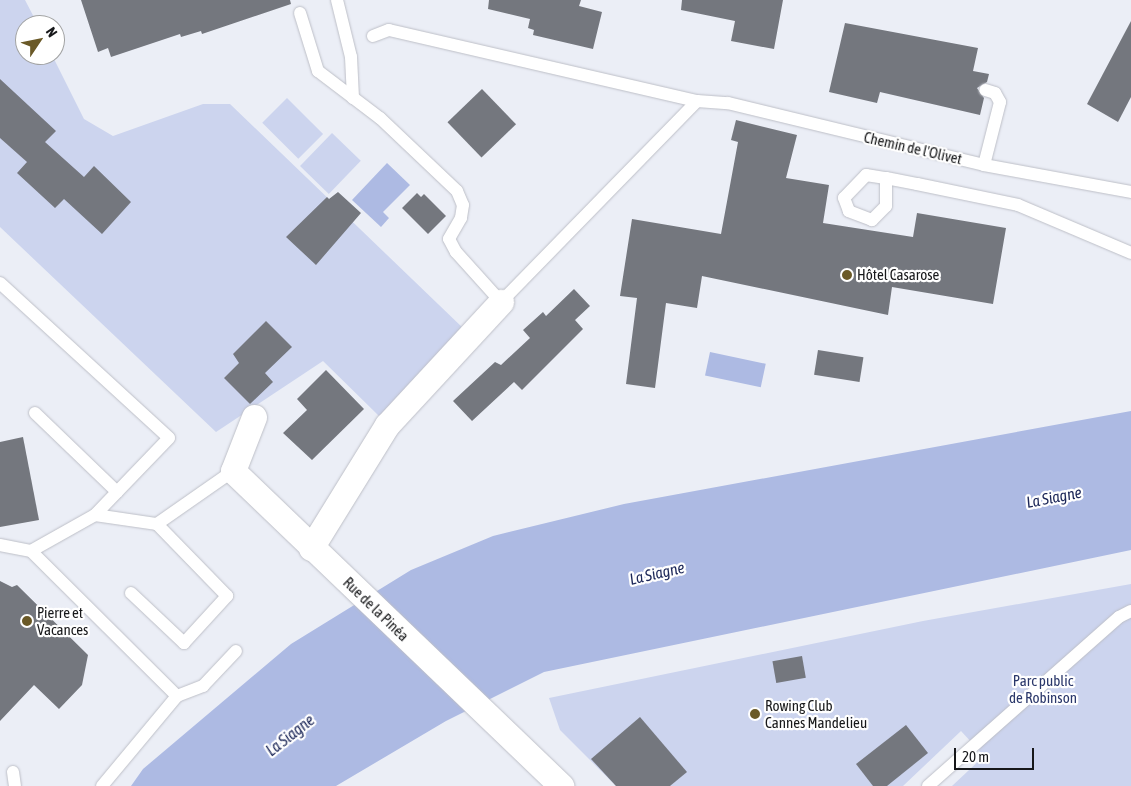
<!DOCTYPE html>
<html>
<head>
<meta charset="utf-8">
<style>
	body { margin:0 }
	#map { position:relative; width:1131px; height:786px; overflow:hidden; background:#ebeef6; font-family:"Asap Condensed",sans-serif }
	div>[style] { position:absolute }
	.green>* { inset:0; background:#ccd4ee; transform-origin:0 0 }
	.water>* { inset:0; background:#adbae3; transform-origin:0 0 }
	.building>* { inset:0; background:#74777e; transform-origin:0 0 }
	.roads { filter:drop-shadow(0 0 1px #bdbfc7) drop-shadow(0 0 1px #bdbfc7) }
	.service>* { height:12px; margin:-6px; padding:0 6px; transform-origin:6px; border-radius:6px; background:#fff }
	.minor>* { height:25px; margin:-12.5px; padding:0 12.5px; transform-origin:12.5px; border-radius:12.5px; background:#fff }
	.dots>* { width:14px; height:14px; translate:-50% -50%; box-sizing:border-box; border:2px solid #fff; border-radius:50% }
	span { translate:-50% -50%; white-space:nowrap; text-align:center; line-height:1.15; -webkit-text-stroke:4.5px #fff; paint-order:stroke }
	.street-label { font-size:15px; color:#17181a }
	.poi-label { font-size:15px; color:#17181a }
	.left { translate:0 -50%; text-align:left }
	.park-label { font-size:15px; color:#2a376a }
	.water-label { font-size:16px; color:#1c2758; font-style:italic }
	.north { position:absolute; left:15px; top:15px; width:50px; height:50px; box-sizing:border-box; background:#fff; border:1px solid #a2a3a3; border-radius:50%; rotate:56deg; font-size:14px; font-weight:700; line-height:20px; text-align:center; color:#17181a }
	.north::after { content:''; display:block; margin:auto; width:18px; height:22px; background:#6a5927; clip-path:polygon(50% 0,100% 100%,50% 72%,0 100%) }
	.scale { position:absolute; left:954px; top:748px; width:80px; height:22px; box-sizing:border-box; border:2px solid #17181a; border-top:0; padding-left:6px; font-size:15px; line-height:18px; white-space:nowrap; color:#17181a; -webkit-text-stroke:4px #fff; paint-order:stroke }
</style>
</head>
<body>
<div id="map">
	<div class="green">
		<i style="clip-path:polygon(0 0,25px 0,38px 25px,25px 25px,25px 55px,52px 55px,84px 119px,113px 136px,203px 104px,230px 104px,464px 329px,379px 416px,323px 361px,216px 432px,0 227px)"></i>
		<i style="left:287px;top:98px;width:51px;height:35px;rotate:45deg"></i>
		<i style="left:332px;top:133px;width:40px;height:46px;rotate:44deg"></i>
		<i style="clip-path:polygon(1131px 584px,1131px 786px,952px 786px,984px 756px,961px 731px,903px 786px,616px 786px,560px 730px,549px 698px,923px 621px)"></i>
	</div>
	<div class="water">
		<i style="clip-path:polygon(387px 163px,410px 185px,383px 212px,389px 218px,381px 227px,352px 200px)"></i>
		<i style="left:710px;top:352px;width:57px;height:24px;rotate:12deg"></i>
		<i style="clip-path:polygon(1131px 411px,1131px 550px,544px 672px,446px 721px,336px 786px,131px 786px,143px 769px,291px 644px,411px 570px,493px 536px,624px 504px)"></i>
	</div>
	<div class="building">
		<i style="clip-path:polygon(81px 0,290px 0,291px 4px,202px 34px,201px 31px,181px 37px,180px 34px,111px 57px,108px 48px,98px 52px)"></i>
		<i style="clip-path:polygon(489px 0,581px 0,579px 6px,602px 12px,593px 49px,533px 35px,534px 30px,528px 28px,530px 19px,488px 9px)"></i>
		<i style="clip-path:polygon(682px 0,783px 0,774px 49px,731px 41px,735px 21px,681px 10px)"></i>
		<i style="clip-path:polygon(1131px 21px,1131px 97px,1118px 122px,1087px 104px)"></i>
		<i style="clip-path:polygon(845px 23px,978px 48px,973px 71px,989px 74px,987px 82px,977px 88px,984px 98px,980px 115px,880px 92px,877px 103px,829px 92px)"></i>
		<i style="clip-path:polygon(0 79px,56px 131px,45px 142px,84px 177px,94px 166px,131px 202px,102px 234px,64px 199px,55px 208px,17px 173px,27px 162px,0 138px)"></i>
		<i style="left:482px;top:89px;width:49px;height:48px;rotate:46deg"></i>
		<i style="clip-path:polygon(736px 120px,797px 135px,786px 178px,829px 185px,823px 223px,913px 237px,917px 213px,1006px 228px,993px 304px,892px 287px,888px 315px,702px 276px,697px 308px,666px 303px,655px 388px,626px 384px,637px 298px,620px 296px,632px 219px,721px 234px,738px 142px,731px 140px)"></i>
		<i style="clip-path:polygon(338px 192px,361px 213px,316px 265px,286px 237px,327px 197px,329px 199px)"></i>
		<i style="clip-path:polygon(417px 193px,421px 197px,424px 194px,446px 216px,428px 234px,402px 208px)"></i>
		<i style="clip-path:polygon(574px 289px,590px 306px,575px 320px,583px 329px,522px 390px,514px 382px,472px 421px,453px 401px,495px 362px,501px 365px,530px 338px,523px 330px,543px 312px,546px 316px)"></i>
		<i style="clip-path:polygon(266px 321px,292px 347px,265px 373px,273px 382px,250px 404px,224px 378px,239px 363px,233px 354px)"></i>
		<i style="left:818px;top:350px;width:46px;height:25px;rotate:9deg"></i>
		<i style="clip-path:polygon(326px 370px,364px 409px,312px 460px,283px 433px,307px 410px,297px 399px)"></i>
		<i style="clip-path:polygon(23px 437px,39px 520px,0 527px,0 442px)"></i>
		<i style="clip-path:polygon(0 581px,12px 587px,17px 585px,88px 655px,82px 685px,59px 709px,34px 685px,0 721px)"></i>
		<i style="left:802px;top:656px;width:22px;height:30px;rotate:80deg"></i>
		<i style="clip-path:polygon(640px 717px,687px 772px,670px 786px,616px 786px,591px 759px)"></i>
		<i style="clip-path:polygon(906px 725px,928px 753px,887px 786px,873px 786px,856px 764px)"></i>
	</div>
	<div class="roads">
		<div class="service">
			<i style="left:337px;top:0;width:59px;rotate:76.2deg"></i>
			<i style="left:351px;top:57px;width:41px;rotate:87.2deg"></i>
			<i style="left:300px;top:13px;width:61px;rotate:72.8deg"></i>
			<i style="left:318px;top:71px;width:78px;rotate:37.2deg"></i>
			<i style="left:380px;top:118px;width:106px;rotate:43.5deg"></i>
			<i style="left:457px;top:191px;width:15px;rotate:67deg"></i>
			<i style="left:463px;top:205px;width:13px;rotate:99deg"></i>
			<i style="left:461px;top:218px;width:24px;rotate:120deg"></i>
			<i style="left:449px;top:239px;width:15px;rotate:62deg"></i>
			<i style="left:456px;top:252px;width:67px;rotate:48deg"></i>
			<i style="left:501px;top:302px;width:281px;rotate:-45.7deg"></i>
			<i style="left:373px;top:36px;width:17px;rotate:-21deg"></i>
			<i style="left:389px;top:30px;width:316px;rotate:13deg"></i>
			<i style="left:697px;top:101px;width:31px;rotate:4deg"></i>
			<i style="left:728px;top:103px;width:263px;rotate:13.6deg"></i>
			<i style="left:984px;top:165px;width:149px;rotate:10.4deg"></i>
			<i style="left:984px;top:165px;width:65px;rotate:-75.7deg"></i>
			<i style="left:1000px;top:102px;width:10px;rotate:-119deg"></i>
			<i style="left:995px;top:93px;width:10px;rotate:-163deg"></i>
			<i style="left:886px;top:178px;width:28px;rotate:90deg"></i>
			<i style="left:886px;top:206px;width:20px;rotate:135deg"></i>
			<i style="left:872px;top:220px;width:25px;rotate:-159deg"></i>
			<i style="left:849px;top:211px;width:14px;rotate:-111deg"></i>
			<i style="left:844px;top:198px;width:32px;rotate:-46deg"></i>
			<i style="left:866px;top:175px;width:20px;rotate:9deg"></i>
			<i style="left:886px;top:178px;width:32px;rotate:11deg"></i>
			<i style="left:917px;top:184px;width:103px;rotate:11.7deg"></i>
			<i style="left:1018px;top:205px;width:123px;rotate:23deg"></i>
			<i style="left:0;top:283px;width:229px;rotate:42.5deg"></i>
			<i style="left:169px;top:438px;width:107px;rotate:133.9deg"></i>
			<i style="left:95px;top:515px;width:63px;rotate:8.3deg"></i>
			<i style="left:35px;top:413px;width:114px;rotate:43.9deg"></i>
			<i style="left:95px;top:515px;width:73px;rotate:150.6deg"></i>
			<i style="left:31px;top:551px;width:206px;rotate:44.8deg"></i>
			<i style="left:0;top:545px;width:32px;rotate:11deg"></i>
			<i style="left:131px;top:593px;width:73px;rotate:43.3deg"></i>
			<i style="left:184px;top:643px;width:64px;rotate:-47.5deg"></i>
			<i style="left:227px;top:596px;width:100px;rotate:-134.2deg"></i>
			<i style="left:157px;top:524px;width:93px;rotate:-34.9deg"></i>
			<i style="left:13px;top:772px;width:14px;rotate:82deg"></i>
			<i style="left:102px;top:786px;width:117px;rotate:-50.2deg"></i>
			<i style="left:177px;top:696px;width:28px;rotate:-21deg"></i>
			<i style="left:203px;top:686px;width:48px;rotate:-46.7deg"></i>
			<i style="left:928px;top:786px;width:255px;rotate:-41.5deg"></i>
			<i style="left:1119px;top:617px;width:13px;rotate:-27deg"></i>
		</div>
		<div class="minor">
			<i style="left:254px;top:417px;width:58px;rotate:111.3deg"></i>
			<i style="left:233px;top:471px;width:455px;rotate:43.8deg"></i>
			<i style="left:311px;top:548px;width:145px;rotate:-58.3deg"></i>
			<i style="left:387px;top:425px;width:168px;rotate:-47.2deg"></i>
		</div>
	</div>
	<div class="dots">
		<i style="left:847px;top:275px;background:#6a5927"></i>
		<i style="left:27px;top:621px;background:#6a5927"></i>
		<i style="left:755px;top:714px;background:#6a5927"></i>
	</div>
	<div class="street-label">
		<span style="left:913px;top:148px;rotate:13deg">Chemin de l'Olivet</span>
		<span style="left:376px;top:609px;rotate:44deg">Rue de la Pinéa</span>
	</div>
	<div class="poi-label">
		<span class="left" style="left:857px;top:275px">Hôtel Casarose</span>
		<span class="left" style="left:37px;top:621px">Pierre et<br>Vacances</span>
		<span class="left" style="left:765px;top:714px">Rowing Club<br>Cannes Mandelieu</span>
	</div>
	<div class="park-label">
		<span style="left:1043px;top:689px">Parc public<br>de Robinson</span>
	</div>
	<div class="water-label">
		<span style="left:1054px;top:497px;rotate:-11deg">La Siagne</span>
		<span style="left:657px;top:573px;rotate:-13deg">La Siagne</span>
		<span style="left:290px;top:735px;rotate:-38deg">La Siagne</span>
	</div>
	<div class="north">N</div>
	<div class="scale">20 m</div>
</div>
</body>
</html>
